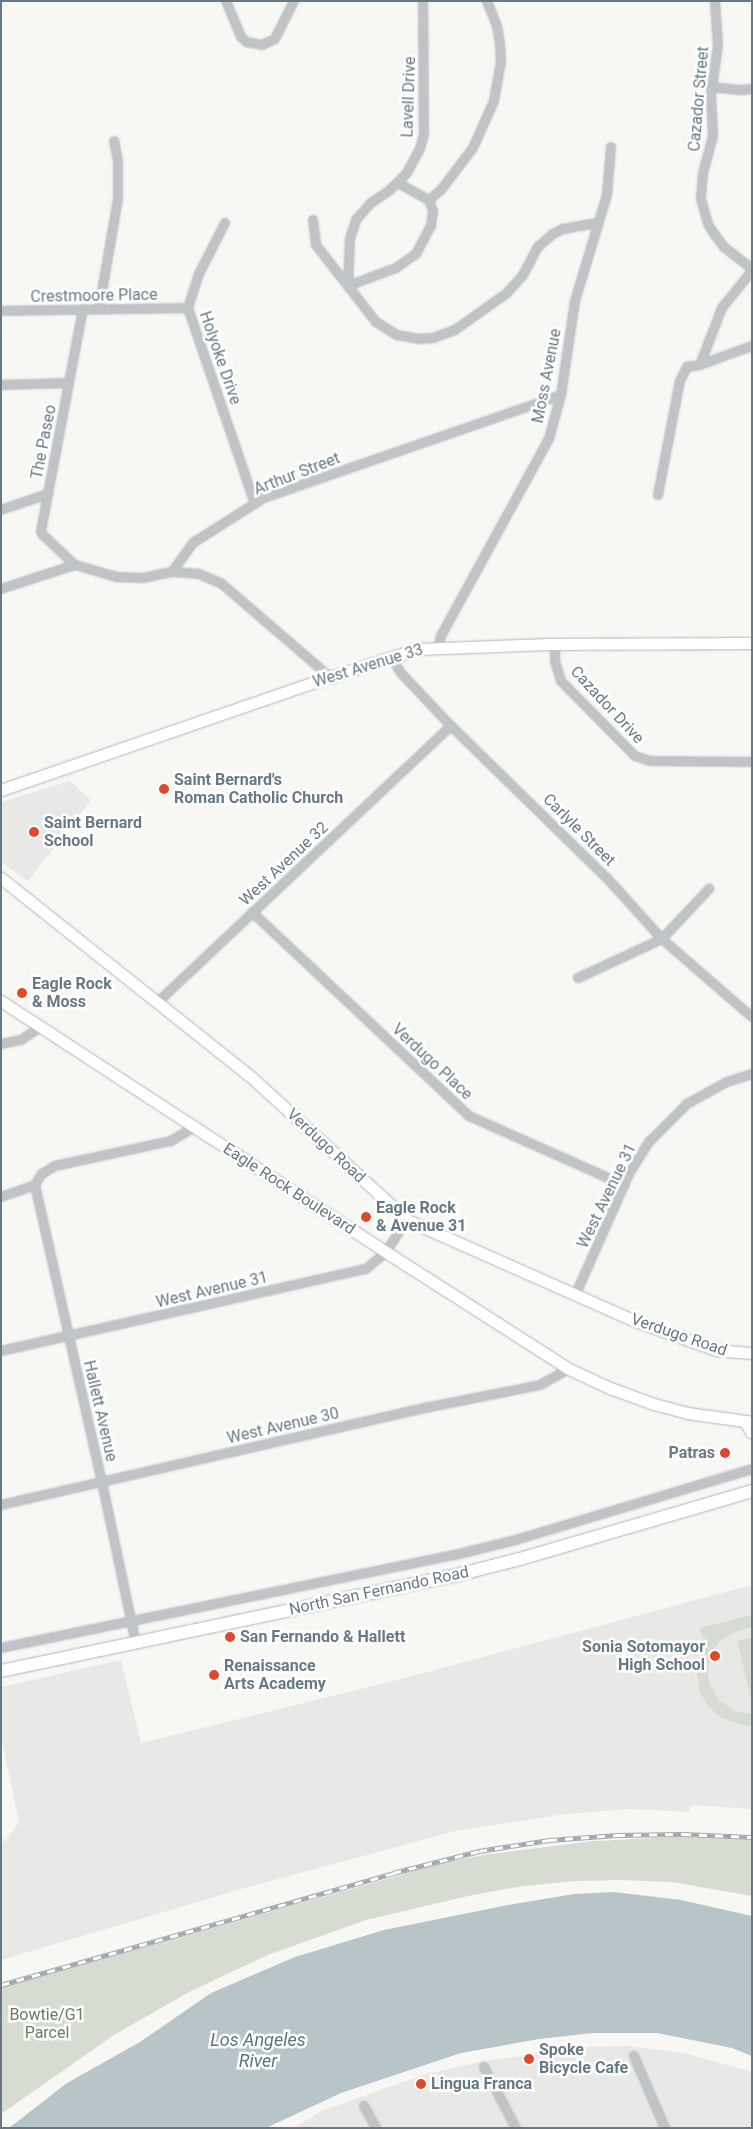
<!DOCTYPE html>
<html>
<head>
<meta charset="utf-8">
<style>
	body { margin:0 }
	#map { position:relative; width:753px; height:2129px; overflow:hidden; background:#f7f7f4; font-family:Roboto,sans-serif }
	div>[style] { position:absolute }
	.built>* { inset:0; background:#e8e8e7 }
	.green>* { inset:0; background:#d7dcd3 }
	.water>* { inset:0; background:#b7c5c8 }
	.roads { filter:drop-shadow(0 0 1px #b2b8bc) drop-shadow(0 0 1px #b2b8bc) }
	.street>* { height:8px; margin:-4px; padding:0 4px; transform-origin:4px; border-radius:4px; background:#c0c4c7 }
	.secondary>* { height:11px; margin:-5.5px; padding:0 5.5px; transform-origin:5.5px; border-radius:5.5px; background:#fff }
	.primary>* { height:12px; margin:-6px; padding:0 6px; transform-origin:6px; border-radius:6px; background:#fff }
	.rail>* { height:4.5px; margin-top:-2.25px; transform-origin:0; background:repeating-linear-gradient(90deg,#fff 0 8px,#a1a8ad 0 16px); box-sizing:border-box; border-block:1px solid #a1a8ad }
	.dots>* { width:14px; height:14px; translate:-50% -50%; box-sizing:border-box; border:2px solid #fff; border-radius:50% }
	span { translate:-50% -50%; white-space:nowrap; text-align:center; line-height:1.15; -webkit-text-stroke:5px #fff; paint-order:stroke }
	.street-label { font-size:16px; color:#677984 }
	.poi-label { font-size:16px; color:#677984; font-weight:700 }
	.left { translate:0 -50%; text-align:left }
	.right { translate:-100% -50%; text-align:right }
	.park-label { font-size:16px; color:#6b7b65 }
	.water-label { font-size:18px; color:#5e7479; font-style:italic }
	.frame { position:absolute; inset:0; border:2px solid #677984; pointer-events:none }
</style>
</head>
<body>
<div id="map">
	<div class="built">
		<i style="clip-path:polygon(70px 781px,91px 800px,28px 881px,1px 862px,1px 802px)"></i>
		<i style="clip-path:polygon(752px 1585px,752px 1809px,692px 1805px,688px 1812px,628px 1809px,566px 1814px,455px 1831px,245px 1888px,1px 1960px,1px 1841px,6px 1840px,19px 1822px,1px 1736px,1px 1687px,121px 1660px,141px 1743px,397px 1680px)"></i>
		<i style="clip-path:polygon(627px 2046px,684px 2053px,752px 2072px,752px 2128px,294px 2128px,321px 2111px,426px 2074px,480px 2062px,579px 2047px)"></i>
	</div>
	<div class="green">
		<i style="clip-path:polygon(752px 1615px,752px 1627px,734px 1632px,718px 1643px,711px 1655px,708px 1668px,709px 1682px,718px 1699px,735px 1711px,752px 1714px,752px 1726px,747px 1726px,722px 1718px,709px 1707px,700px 1693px,696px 1667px,700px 1651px,707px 1638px,703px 1639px,700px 1628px)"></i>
		<i style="clip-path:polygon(752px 1637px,752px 1702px,737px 1641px)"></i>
		<i style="clip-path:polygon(677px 1837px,752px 1840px,752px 1896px,672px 1882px,619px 1880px,576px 1881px,523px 1886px,468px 1896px,366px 1920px,268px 1955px,189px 1992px,114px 2035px,1px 2114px,1px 1988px,401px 1875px,420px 1868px,483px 1855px,594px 1841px)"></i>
	</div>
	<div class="water">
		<i style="clip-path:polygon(614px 1892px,681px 1900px,752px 1916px,752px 2056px,732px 2048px,657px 2033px,593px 2033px,539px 2039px,461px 2053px,341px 2093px,266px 2128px,9px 2128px,67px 2083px,140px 2042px,211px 1993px,295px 1957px,384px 1930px,508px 1905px,574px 1894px)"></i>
	</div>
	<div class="roads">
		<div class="street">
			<i style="left:226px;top:1px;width:39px;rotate:67deg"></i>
			<i style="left:241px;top:37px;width:8px;rotate:40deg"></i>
			<i style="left:247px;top:42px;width:15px;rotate:11deg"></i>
			<i style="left:262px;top:45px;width:14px;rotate:-25deg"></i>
			<i style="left:275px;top:39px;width:42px;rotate:-63.4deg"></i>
			<i style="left:715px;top:1px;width:45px;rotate:86.2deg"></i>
			<i style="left:718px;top:46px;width:49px;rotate:98.3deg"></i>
			<i style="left:711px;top:94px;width:42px;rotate:87.3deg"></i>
			<i style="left:713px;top:136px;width:39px;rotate:105deg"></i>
			<i style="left:703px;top:174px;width:25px;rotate:95deg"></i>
			<i style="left:701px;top:199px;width:26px;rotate:74deg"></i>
			<i style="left:708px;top:224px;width:13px;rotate:58deg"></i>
			<i style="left:715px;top:235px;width:15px;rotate:53deg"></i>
			<i style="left:724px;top:247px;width:36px;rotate:38deg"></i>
			<i style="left:711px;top:87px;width:31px;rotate:6deg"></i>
			<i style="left:742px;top:90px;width:10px;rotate:-6deg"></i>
			<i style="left:398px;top:183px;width:35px;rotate:29deg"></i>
			<i style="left:429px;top:200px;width:16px;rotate:-40deg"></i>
			<i style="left:441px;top:190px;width:53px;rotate:-52.7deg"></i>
			<i style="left:473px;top:148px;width:51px;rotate:-65.9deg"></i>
			<i style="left:494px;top:101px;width:40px;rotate:-80deg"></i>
			<i style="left:501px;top:62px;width:18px;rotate:-93deg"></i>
			<i style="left:500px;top:44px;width:18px;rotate:-99deg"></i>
			<i style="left:497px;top:26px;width:27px;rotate:-112deg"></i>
			<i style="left:313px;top:220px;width:25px;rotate:83deg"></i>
			<i style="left:316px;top:245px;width:98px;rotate:52.1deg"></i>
			<i style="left:376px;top:322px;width:25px;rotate:32deg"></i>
			<i style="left:397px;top:335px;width:23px;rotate:10deg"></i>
			<i style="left:420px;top:339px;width:13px;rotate:-4deg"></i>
			<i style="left:433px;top:338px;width:23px;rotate:-20deg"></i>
			<i style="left:455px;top:330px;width:64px;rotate:-35.4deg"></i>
			<i style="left:507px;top:293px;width:24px;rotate:-48deg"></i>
			<i style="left:523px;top:275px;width:32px;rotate:-62deg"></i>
			<i style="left:538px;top:247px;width:20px;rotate:-41deg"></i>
			<i style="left:553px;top:234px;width:11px;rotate:-27deg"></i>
			<i style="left:563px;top:229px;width:36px;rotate:-10deg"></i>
			<i style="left:225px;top:223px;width:57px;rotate:117deg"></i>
			<i style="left:199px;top:274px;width:36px;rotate:108deg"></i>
			<i style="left:188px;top:308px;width:207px;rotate:71.1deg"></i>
			<i style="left:752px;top:271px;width:48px;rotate:129deg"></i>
			<i style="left:722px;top:308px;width:61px;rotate:111.1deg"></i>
			<i style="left:700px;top:365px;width:55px;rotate:-20.1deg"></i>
			<i style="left:348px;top:286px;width:47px;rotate:-87.6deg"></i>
			<i style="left:350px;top:239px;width:20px;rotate:-72deg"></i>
			<i style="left:356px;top:220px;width:23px;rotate:-49deg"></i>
			<i style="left:371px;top:203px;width:23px;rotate:-34deg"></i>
			<i style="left:390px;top:190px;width:24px;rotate:-45deg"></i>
			<i style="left:407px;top:173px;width:27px;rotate:-62deg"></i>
			<i style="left:420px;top:149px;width:16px;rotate:-75deg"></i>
			<i style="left:424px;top:134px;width:133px;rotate:-90.4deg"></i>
			<i style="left:348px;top:286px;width:51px;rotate:-20.6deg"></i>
			<i style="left:396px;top:268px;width:24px;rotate:-35deg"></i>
			<i style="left:416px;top:254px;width:32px;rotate:-62deg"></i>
			<i style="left:431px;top:226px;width:15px;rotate:-82deg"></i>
			<i style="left:433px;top:211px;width:12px;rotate:-110deg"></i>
			<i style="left:99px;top:309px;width:112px;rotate:-80.2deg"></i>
			<i style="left:118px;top:199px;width:38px;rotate:-90deg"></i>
			<i style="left:118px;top:161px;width:20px;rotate:-101deg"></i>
			<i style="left:1px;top:311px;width:187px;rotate:-0.9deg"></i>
			<i style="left:1px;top:385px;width:68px;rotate:-1.7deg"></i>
			<i style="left:658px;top:495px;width:116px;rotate:-79.1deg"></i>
			<i style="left:680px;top:381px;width:16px;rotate:-63deg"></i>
			<i style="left:687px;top:367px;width:13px;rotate:-9deg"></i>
			<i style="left:1px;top:510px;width:50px;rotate:-18.8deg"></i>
			<i style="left:75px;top:565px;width:44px;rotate:-136.8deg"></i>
			<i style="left:43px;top:535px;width:4px;rotate:-117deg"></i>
			<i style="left:41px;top:531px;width:226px;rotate:-79.3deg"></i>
			<i style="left:172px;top:572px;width:27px;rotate:4deg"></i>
			<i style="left:199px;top:574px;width:25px;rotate:23deg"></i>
			<i style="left:222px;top:584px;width:143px;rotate:40.7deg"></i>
			<i style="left:1px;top:589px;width:78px;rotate:-18deg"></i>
			<i style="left:75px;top:565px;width:44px;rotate:15.9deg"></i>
			<i style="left:117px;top:577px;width:26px;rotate:2deg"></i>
			<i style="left:143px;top:578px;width:30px;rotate:-12deg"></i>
			<i style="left:172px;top:572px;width:36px;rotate:-54deg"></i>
			<i style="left:193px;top:543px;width:84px;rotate:-32.4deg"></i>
			<i style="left:264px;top:498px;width:314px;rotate:-19.1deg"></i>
			<i style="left:555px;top:644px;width:17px;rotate:90deg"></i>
			<i style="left:555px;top:661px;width:21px;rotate:73deg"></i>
			<i style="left:561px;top:681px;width:105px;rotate:45.4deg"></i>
			<i style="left:635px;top:756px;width:16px;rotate:18deg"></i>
			<i style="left:650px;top:761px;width:102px;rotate:0.6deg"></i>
			<i style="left:438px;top:647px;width:11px;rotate:-75deg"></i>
			<i style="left:441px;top:636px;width:225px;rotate:-61.3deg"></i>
			<i style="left:549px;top:439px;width:46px;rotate:-74.7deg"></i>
			<i style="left:561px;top:395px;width:95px;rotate:-81.5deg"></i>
			<i style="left:575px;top:301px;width:111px;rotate:-73.2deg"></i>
			<i style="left:607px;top:195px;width:48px;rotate:-85.2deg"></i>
			<i style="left:391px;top:657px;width:19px;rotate:58deg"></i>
			<i style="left:401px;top:673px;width:73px;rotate:46.7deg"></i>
			<i style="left:451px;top:726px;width:218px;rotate:44.3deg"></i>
			<i style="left:607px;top:878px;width:82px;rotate:48deg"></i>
			<i style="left:662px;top:939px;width:119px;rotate:40.9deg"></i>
			<i style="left:252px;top:912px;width:298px;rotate:43.2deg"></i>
			<i style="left:469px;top:1116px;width:170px;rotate:24deg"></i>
			<i style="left:578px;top:978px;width:93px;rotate:-24.9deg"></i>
			<i style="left:662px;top:939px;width:69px;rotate:-46.8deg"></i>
			<i style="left:158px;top:1002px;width:403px;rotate:-43.3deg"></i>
			<i style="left:1px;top:1044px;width:20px;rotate:-11deg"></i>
			<i style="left:21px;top:1040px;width:24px;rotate:-33deg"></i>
			<i style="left:35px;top:1185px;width:304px;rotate:77.3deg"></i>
			<i style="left:102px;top:1482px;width:166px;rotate:78.1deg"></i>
			<i style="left:1px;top:1197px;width:36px;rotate:-19deg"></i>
			<i style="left:35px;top:1185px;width:13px;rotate:-58deg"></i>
			<i style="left:42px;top:1174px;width:15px;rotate:-32deg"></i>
			<i style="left:55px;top:1166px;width:119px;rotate:-12.2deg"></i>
			<i style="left:171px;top:1141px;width:27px;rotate:-31deg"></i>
			<i style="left:575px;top:1296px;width:133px;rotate:-66.1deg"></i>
			<i style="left:629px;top:1174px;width:39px;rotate:-58deg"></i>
			<i style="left:650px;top:1141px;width:52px;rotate:-45deg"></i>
			<i style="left:687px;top:1104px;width:46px;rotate:-28.8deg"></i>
			<i style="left:727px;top:1082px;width:26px;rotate:-18deg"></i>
			<i style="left:1px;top:1351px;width:374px;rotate:-12.7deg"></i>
			<i style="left:366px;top:1269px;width:26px;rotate:-40deg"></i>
			<i style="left:386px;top:1252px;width:38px;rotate:-57deg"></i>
			<i style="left:1px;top:1505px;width:435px;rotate:-12.9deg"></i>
			<i style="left:425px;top:1408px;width:117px;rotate:-11.3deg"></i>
			<i style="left:540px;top:1385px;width:33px;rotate:-29deg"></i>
			<i style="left:1px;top:1648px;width:463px;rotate:-11.6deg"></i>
			<i style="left:455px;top:1555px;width:66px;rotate:-14deg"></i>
			<i style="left:519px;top:1539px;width:243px;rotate:-16.7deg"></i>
			<i style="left:634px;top:2056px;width:78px;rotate:66.7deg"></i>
			<i style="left:484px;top:2067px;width:69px;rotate:62.3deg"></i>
			<i style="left:364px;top:2106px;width:25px;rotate:61deg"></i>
		</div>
		<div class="secondary">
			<i style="left:1px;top:790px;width:348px;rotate:-19deg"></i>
			<i style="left:330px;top:677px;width:91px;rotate:-17.8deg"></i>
			<i style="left:417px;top:649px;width:131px;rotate:-2.2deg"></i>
			<i style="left:548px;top:644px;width:204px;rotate:-0.3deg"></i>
			<i style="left:1px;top:878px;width:317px;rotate:38.5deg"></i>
			<i style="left:249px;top:1075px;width:214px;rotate:42.5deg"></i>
			<i style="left:407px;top:1220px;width:247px;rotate:23.9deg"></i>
			<i style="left:633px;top:1320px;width:88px;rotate:19.9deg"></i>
			<i style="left:716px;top:1350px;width:36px;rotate:5deg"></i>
			<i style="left:1px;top:1001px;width:460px;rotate:33.1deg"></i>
			<i style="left:386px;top:1252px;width:217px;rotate:32.6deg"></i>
			<i style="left:569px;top:1369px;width:45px;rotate:24.9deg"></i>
			<i style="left:610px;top:1388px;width:47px;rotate:20deg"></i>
			<i style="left:654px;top:1404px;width:34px;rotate:15deg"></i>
			<i style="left:687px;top:1413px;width:66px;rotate:7.9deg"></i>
		</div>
		<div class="primary">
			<i style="left:746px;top:1422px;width:12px;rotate:59deg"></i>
			<i style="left:1px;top:1671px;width:470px;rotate:-11.9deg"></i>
			<i style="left:461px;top:1574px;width:61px;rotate:-14.3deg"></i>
			<i style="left:520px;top:1559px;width:242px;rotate:-16.3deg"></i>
		</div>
	</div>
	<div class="rail">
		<i style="left:1px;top:1985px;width:408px;rotate:-15.9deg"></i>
		<i style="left:393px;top:1873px;width:89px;rotate:-14.3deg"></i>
		<i style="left:479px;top:1851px;width:71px;rotate:-8.9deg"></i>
		<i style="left:549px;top:1840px;width:68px;rotate:-4.2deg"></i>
		<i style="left:617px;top:1835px;width:66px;rotate:-0.9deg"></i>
		<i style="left:683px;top:1834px;width:69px;rotate:2.5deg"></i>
	</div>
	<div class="dots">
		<i style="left:164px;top:789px;background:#de492d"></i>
		<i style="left:34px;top:832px;background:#de492d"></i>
		<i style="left:22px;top:993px;background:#de492d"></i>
		<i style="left:366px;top:1217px;background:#de492d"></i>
		<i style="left:725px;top:1453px;background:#de492d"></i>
		<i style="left:230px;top:1637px;background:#de492d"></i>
		<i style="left:715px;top:1656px;background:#de492d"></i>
		<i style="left:214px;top:1675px;background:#de492d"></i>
		<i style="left:529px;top:2059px;background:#de492d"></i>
		<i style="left:421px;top:2084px;background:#de492d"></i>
	</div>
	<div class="street-label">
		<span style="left:409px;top:97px;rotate:-88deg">Lavell Drive</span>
		<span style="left:699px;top:99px;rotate:-85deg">Cazador Street</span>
		<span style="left:94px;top:296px;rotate:-1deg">Crestmoore Place</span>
		<span style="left:220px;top:358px;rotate:71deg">Holyoke Drive</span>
		<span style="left:547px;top:376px;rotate:-79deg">Moss Avenue</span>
		<span style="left:44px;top:442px;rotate:-79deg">The Paseo</span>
		<span style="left:297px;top:474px;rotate:-21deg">Arthur Street</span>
		<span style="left:368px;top:666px;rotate:-17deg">West Avenue 33</span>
		<span style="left:607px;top:705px;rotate:47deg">Cazador Drive</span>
		<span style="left:579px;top:830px;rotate:45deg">Carlyle Street</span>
		<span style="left:284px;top:864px;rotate:-43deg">West Avenue 32</span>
		<span style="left:432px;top:1062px;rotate:43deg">Verdugo Place</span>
		<span style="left:326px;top:1146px;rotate:43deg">Verdugo Road</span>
		<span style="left:289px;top:1189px;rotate:33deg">Eagle Rock Boulevard</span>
		<span style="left:607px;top:1196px;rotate:-64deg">West Avenue 31</span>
		<span style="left:212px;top:1290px;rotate:-13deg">West Avenue 31</span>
		<span style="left:679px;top:1335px;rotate:19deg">Verdugo Road</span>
		<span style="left:100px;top:1411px;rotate:77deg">Hallett Avenue</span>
		<span style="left:283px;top:1426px;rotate:-13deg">West Avenue 30</span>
		<span style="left:379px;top:1591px;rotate:-12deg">North San Fernando Road</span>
	</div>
	<div class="poi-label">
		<span class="left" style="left:174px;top:789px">Saint Bernard's<br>Roman Catholic Church</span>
		<span class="left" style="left:44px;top:832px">Saint Bernard<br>School</span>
		<span class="left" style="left:32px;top:993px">Eagle Rock<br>&amp; Moss</span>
		<span class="left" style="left:376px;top:1217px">Eagle Rock<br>&amp; Avenue 31</span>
		<span class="right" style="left:715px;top:1453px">Patras</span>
		<span class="left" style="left:240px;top:1637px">San Fernando &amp; Hallett</span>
		<span class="right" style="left:705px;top:1656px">Sonia Sotomayor<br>High School</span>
		<span class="left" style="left:224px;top:1675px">Renaissance<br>Arts Academy</span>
		<span class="left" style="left:539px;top:2059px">Spoke<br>Bicycle Cafe</span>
		<span class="left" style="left:431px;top:2084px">Lingua Franca</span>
	</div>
	<div class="park-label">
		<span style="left:47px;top:2024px">Bowtie/G1<br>Parcel</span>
	</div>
	<div class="water-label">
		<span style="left:258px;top:2051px">Los Angeles<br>River</span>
	</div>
	<div class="frame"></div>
</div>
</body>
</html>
